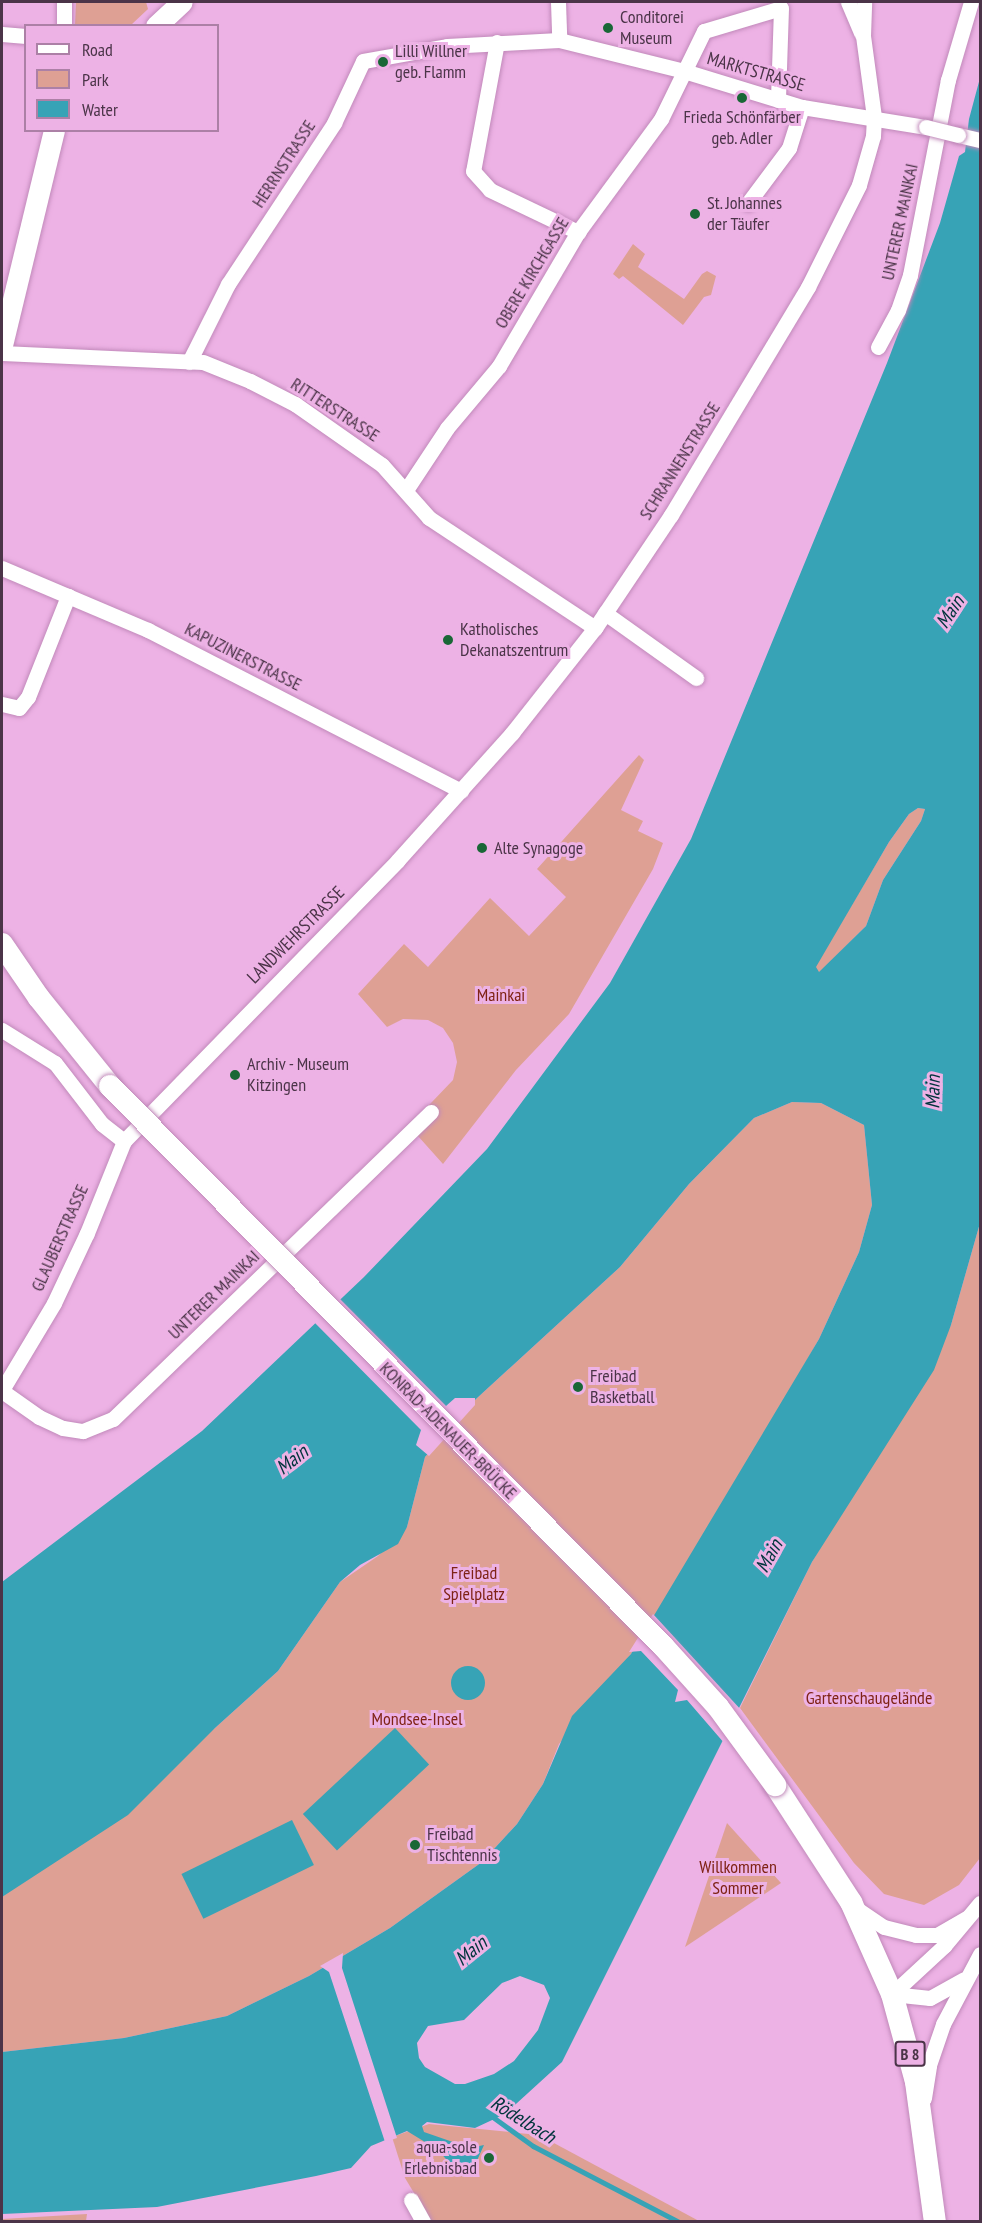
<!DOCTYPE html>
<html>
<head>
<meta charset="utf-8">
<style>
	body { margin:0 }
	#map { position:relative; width:982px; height:2223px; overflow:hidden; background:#edb2e5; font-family:"PT Sans Narrow",sans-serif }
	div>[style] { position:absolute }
	.green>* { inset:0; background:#dea094 }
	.water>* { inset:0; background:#37a3b6; transform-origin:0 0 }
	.round { border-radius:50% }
	.pier>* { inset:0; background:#edb2e5 }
	.stream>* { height:5px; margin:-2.5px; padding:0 2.5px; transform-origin:2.5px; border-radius:2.5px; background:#37a3b6 }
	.roads { filter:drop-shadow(0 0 2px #c189ba) drop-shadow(0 0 2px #c189ba) }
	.street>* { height:15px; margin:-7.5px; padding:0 7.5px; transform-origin:7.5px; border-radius:7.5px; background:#fff }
	.secondary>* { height:21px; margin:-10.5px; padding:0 10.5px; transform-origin:10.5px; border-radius:10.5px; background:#fff }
	.primary>* { height:22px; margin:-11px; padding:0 11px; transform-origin:11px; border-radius:11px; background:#fff }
	.bridges { filter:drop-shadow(0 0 2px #c189ba) drop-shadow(0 0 2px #c189ba) }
	.street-bridge>* { height:15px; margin:-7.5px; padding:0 7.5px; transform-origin:7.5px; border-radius:7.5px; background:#fff }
	.primary-bridge>* { height:22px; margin:-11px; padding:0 11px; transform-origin:11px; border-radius:11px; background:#fff }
	.dots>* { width:16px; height:16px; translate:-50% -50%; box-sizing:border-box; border:3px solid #edb2e5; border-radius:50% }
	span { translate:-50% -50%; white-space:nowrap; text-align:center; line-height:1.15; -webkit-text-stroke:6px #edb2e5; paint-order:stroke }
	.shield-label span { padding:2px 4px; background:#edb2e5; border:2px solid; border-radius:4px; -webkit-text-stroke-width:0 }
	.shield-label { font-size:16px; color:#4b3448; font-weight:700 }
	.poi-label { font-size:18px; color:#4b3448 }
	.left { translate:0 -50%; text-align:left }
	.right { translate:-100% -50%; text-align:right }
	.street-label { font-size:18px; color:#4b3448 }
	.park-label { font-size:18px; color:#7f2315 }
	.water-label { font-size:20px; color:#00343c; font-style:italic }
	.frame { position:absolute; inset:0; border:3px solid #4b3448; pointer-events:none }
	.legend { position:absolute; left:24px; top:24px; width:195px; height:108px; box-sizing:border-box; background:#edb2e5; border:2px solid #ac80a6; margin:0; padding:8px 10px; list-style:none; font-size:18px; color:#4b3448 }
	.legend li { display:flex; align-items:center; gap:12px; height:30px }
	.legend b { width:30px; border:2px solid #ac80a6 }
</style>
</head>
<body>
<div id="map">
	<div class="green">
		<i style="clip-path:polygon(76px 2px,146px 2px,148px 9px,131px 25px,75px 25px)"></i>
		<i style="clip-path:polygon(633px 244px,645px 254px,638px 267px,684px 299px,702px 274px,707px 271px,716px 276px,711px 295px,704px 297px,683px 325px,623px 276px,619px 279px,613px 274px)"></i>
		<i style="clip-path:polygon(639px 755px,644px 760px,621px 810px,643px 821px,638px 831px,663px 843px,653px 869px,569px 1014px,516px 1070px,443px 1164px,409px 1126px,453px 1080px,457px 1062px,453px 1043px,443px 1028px,428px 1020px,403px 1019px,387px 1027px,358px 994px,404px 944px,428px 967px,490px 898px,529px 936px,566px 897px,537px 869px)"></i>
		<i style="clip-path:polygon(918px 808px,925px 809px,921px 821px,883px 880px,866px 926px,819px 973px,815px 967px,889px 842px,909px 814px)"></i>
		<i style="clip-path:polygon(792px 1102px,821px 1103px,864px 1125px,872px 1205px,859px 1252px,819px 1339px,743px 1472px,631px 1654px,559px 1744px,543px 1784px,517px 1824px,482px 1862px,390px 1928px,309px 1976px,227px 2016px,124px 2038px,2px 2052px,2px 1897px,215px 1728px,278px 1671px,340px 1582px,378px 1556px,407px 1527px,425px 1457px,476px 1399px,620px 1267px,689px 1184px,754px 1118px)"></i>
		<i style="clip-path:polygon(980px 1223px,980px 1858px,959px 1885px,924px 1905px,884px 1894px,854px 1863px,740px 1708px,812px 1562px,951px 1325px)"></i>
		<i style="clip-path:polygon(727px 1823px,781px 1883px,685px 1947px)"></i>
		<i style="clip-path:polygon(429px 2124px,539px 2135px,699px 2221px,431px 2221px,405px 2178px,392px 2137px)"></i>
		<i style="clip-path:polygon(87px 2214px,86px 2221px,2px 2221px,2px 2219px)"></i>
	</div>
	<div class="water">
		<i style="clip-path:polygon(evenodd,980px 78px,980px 1223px,951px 1325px,934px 1370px,812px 1562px,562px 2062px,505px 2114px,475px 2128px,427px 2122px,422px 2126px,424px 2132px,470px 2148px,484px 2145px,475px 2165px,453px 2167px,438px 2150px,407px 2131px,371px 2146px,351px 2168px,316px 2176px,157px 2207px,2px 2214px,2px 2052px,124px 2038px,227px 2016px,309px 1976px,390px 1928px,482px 1862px,517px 1824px,543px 1784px,572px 1716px,631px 1654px,819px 1339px,859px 1252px,872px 1205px,864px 1125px,821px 1103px,792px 1102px,754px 1118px,689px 1184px,620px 1267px,476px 1399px,425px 1457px,407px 1527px,398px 1544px,360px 1565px,340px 1582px,278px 1671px,215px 1728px,128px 1815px,2px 1897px,2px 1582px,202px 1431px,364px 1277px,487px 1149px,610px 983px,691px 839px,887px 363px,940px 223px,959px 156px,965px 152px,969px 119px,980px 78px,918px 808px,925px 809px,921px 821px,883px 880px,866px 926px,819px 972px,816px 967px,889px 842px,909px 814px,918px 808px,980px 78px,520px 1976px,544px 1985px,550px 1998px,538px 2030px,514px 2061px,494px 2074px,465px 2084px,455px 2084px,425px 2067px,419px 2058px,417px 2043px,428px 2026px,464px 2020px,502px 1983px,520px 1976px)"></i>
		<i class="round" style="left:451px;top:1666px;width:34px;height:34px"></i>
		<i style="left:395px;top:1728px;width:50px;height:126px;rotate:47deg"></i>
		<i style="left:292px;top:1820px;width:50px;height:123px;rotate:64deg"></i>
	</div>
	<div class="pier">
		<i style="clip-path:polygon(338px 1297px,446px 1406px,455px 1398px,475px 1398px,475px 1405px,429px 1456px,416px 1445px,421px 1430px,313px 1321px)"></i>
		<i style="clip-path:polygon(653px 1614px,742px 1711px,725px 1744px,687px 1700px,675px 1702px,678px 1690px,641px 1651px,629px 1652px)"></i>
		<i style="clip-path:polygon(343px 1953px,342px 1968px,397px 2138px,385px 2142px,329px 1972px,320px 1966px)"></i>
	</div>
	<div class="stream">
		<i style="left:490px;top:2115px;width:53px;rotate:35.8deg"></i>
		<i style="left:533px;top:2146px;width:165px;rotate:27.5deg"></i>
	</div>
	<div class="roads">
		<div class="street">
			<i style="left:64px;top:2px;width:24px;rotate:90deg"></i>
			<i style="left:558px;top:2px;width:38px;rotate:88deg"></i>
			<i style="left:848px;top:2px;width:33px;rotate:67deg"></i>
			<i style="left:2px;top:34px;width:24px;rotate:5deg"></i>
			<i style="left:497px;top:42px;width:131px;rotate:100.5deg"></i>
			<i style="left:473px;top:171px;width:25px;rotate:48deg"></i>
			<i style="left:490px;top:190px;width:98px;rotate:25.5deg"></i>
			<i style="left:958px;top:135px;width:23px;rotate:13deg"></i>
			<i style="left:748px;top:203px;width:69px;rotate:-53.3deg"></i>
			<i style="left:789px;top:148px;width:43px;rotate:-72.4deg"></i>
			<i style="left:878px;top:347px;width:42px;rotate:-61.6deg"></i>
			<i style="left:898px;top:310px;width:37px;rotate:-71deg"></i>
			<i style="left:910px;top:275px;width:199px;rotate:-79deg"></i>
			<i style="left:948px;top:80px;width:81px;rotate:-73.6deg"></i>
			<i style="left:2px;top:353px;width:201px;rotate:2.6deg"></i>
			<i style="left:203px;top:362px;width:51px;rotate:22deg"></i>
			<i style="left:250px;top:381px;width:51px;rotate:27.1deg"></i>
			<i style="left:295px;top:404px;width:106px;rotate:35deg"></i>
			<i style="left:382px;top:465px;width:71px;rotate:48.4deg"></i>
			<i style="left:429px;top:518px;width:199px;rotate:33.5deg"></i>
			<i style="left:189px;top:362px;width:87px;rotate:-63.4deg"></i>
			<i style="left:228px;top:284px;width:193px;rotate:-56.6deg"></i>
			<i style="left:334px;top:123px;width:68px;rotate:-64.9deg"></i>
			<i style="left:363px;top:61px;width:85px;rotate:-10.1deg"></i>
			<i style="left:447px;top:46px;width:112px;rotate:-3.1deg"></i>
			<i style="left:559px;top:40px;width:129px;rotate:13.9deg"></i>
			<i style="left:684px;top:71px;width:123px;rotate:17deg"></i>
			<i style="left:802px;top:107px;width:126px;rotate:9.2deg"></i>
			<i style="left:406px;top:490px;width:74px;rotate:-56.5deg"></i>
			<i style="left:447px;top:428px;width:81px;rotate:-50deg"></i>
			<i style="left:499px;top:366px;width:156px;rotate:-59.5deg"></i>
			<i style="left:578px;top:232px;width:140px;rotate:-53.7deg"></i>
			<i style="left:661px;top:119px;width:98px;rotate:-64deg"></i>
			<i style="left:704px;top:31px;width:80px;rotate:-16.6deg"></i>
			<i style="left:781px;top:8px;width:92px;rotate:91.9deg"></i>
			<i style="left:2px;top:568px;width:159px;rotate:23deg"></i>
			<i style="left:148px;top:630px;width:352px;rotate:27.2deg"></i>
			<i style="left:605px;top:613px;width:112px;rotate:35.5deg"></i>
			<i style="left:2px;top:704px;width:17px;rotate:13deg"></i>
			<i style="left:19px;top:708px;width:14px;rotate:-51deg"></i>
			<i style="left:28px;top:697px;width:109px;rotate:-68.4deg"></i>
			<i style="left:2px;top:1030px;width:62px;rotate:31.9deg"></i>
			<i style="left:55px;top:1063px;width:77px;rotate:52.4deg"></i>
			<i style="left:102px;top:1124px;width:28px;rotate:38deg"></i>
			<i style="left:2px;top:1390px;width:101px;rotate:-59.1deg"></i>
			<i style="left:54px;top:1303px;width:77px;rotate:-64.8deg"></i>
			<i style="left:87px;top:1233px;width:99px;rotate:-68.1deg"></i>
			<i style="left:124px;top:1141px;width:392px;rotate:-45.7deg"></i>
			<i style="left:398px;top:860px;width:171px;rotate:-48.1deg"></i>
			<i style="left:512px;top:733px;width:134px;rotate:-51.7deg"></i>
			<i style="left:595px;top:628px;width:136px;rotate:-56.1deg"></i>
			<i style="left:671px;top:515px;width:266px;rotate:-59deg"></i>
			<i style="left:808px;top:287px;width:114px;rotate:-63.4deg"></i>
			<i style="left:859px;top:185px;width:51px;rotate:-74.1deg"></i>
			<i style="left:873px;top:136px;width:19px;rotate:-87deg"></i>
			<i style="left:874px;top:117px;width:82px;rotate:-97.7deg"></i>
			<i style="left:863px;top:36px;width:34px;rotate:-88deg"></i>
			<i style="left:2px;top:1391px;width:45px;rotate:35.1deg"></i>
			<i style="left:39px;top:1417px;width:26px;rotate:25deg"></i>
			<i style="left:63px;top:1428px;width:20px;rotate:9deg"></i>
			<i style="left:83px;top:1431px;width:32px;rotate:-22deg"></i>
			<i style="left:113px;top:1419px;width:442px;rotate:-44deg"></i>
			<i style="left:857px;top:1909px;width:32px;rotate:34deg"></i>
			<i style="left:884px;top:1927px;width:33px;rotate:14deg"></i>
			<i style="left:916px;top:1935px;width:21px"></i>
			<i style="left:937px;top:1935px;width:34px;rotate:-30deg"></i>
			<i style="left:892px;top:1994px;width:71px;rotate:-42.7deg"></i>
			<i style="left:944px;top:1946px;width:56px;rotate:-50.1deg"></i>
			<i style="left:892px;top:1994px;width:38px;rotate:6deg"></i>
			<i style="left:930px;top:1998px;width:38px;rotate:-29deg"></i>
			<i style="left:924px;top:2098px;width:33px;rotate:-81deg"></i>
			<i style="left:929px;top:2065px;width:43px;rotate:-71.1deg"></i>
			<i style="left:943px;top:2024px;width:79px;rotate:-62.1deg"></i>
			<i style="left:411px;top:2200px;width:25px;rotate:61deg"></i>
		</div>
		<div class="secondary">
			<i style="left:156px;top:26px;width:35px;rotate:-43deg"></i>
			<i style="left:2px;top:345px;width:221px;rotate:-76.4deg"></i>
		</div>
		<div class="primary">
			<i style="left:2px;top:944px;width:65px;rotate:55.6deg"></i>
			<i style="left:39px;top:998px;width:113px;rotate:51.1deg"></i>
			<i style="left:775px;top:1785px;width:140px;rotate:57deg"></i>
			<i style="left:851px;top:1902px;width:101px;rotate:66deg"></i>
			<i style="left:892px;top:1994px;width:91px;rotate:74.7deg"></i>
			<i style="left:916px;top:2082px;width:141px;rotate:82.3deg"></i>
		</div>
	</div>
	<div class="bridges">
		<div class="street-bridge">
			<i style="left:926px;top:127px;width:33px;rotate:14deg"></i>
		</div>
		<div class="primary-bridge">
			<i style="left:110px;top:1086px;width:787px;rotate:45.36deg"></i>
			<i style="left:663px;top:1646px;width:82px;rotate:48deg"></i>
			<i style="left:718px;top:1707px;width:97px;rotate:53.8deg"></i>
		</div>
	</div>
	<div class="dots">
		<i style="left:608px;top:28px;background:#196736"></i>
		<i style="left:383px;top:62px;background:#196736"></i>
		<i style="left:742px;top:98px;background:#196736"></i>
		<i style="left:695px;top:214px;background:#196736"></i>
		<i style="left:448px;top:640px;background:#196736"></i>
		<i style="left:482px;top:848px;background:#196736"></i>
		<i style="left:235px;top:1075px;background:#196736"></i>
		<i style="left:578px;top:1387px;background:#196736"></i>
		<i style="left:415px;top:1845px;background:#196736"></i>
		<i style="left:489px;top:2158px;background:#196736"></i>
	</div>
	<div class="shield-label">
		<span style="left:910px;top:2054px">B 8</span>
	</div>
	<div class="poi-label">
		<span class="left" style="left:620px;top:28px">Conditorei<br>Museum</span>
		<span class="left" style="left:395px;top:62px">Lilli Willner<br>geb. Flamm</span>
		<span style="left:742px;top:128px">Frieda Schönfärber<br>geb. Adler</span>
		<span class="left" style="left:707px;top:214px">St. Johannes<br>der Täufer</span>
		<span class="left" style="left:460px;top:640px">Katholisches<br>Dekanatszentrum</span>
		<span class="left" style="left:494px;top:848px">Alte Synagoge</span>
		<span class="left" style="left:247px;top:1075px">Archiv - Museum<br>Kitzingen</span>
		<span class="left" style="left:590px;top:1387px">Freibad<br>Basketball</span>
		<span class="left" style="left:427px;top:1845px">Freibad<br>Tischtennis</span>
		<span class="right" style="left:477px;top:2158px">aqua-sole<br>Erlebnisbad</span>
	</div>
	<div class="street-label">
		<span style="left:756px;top:72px;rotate:16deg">MARKTSTRASSE</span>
		<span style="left:284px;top:164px;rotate:-57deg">HERRNSTRASSE</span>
		<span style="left:900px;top:222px;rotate:-78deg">UNTERER MAINKAI</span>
		<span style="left:532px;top:273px;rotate:-59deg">OBERE KIRCHGASSE</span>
		<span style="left:335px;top:410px;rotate:33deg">RITTERSTRASSE</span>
		<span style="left:680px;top:461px;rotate:-58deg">SCHRANNENSTRASSE</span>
		<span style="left:243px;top:657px;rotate:27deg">KAPUZINERSTRASSE</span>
		<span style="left:296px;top:935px;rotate:-45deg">LANDWEHRSTRASSE</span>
		<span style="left:60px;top:1238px;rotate:-66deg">GLAUBERSTRASSE</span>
		<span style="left:214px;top:1295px;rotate:-44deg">UNTERER MAINKAI</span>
		<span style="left:448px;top:1431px;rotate:45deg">KONRAD-ADENAUER-BRÜCKE</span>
	</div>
	<div class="park-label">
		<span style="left:501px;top:995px">Mainkai</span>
		<span style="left:474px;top:1584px">Freibad<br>Spielplatz</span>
		<span style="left:869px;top:1698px">Gartenschaugelände</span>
		<span style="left:417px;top:1719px">Mondsee-Insel</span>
		<span style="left:738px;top:1878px">Willkommen<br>Sommer</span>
	</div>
	<div class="water-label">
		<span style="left:950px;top:612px;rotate:-57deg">Main</span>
		<span style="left:933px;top:1092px;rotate:-89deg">Main</span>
		<span style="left:292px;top:1460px;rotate:-38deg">Main</span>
		<span style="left:769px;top:1556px;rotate:-61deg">Main</span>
		<span style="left:471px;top:1951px;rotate:-39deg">Main</span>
		<span style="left:523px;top:2120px;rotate:32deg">Rödelbach</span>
	</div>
	<div class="frame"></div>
	<ul class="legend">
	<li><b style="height:8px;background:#fff"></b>Road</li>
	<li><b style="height:16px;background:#dea094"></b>Park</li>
	<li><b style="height:16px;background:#37a3b6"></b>Water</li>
	</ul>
</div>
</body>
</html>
